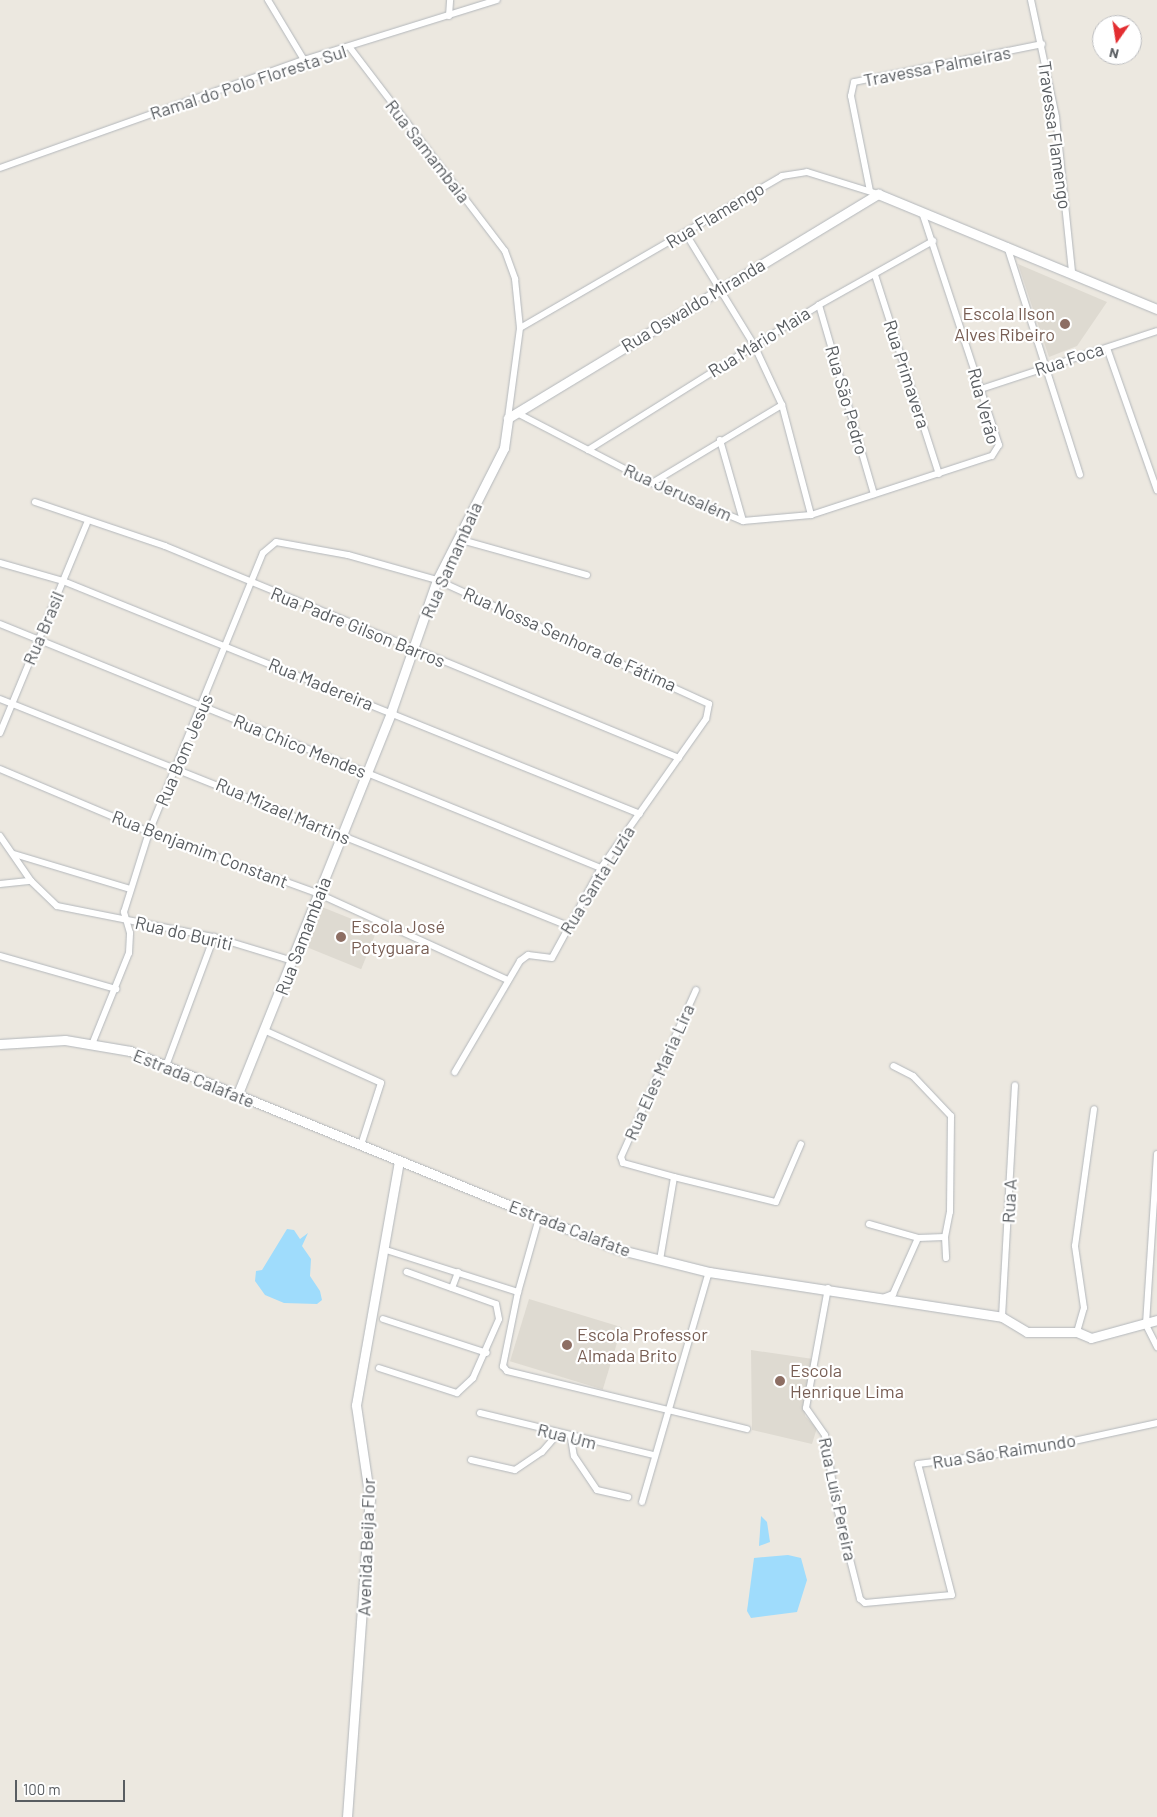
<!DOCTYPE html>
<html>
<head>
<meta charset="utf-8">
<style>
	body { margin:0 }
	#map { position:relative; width:1157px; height:1817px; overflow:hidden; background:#ece8e0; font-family:Barlow,sans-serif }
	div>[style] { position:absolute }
	.education>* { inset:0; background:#dedad1; transform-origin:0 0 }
	.water>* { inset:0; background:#9fdcfc }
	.roads { filter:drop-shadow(0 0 1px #b3b7bb) drop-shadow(0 0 1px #b3b7bb) }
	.street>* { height:6px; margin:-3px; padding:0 3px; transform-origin:3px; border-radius:3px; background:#fff }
	.secondary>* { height:9px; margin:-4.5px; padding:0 4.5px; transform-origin:4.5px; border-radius:4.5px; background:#fff }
	.dots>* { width:14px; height:14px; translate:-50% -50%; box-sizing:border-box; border:2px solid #fff; border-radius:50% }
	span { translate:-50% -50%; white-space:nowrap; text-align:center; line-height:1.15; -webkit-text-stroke:4.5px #fff; paint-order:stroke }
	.street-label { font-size:18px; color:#595d61 }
	.education-label { font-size:18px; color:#785e54 }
	.right { translate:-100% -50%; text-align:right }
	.left { translate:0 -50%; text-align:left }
	.north { position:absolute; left:1092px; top:15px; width:50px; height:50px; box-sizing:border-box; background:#fff; border:1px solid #bdbec0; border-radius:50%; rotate:193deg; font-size:14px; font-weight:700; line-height:20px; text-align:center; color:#595d61 }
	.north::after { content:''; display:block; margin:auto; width:18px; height:22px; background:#e32e31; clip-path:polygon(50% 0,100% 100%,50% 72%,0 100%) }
	.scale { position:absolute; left:15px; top:1780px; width:110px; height:22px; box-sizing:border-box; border:2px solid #595d61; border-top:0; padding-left:6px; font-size:15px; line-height:18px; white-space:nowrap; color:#595d61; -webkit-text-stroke:4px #fff; paint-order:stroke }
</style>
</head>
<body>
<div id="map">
	<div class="education">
		<i style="clip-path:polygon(1018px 264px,1107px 302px,1077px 346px,1049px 357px)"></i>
		<i style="left:317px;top:905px;width:65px;height:43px;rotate:22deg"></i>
		<i style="left:529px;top:1299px;width:97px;height:65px;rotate:17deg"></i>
		<i style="clip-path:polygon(751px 1350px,813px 1359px,804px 1402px,805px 1416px,817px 1428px,812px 1444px,752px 1430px)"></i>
	</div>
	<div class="water">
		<i style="clip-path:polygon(287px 1229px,294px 1230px,300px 1239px,308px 1233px,302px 1246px,311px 1259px,310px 1276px,320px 1291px,322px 1300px,317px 1304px,284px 1303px,265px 1295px,255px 1281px,256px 1271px,262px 1270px)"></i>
		<i style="clip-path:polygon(761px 1516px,767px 1522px,770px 1542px,759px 1546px)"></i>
		<i style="clip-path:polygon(788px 1555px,801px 1558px,807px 1580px,797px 1612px,751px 1618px,747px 1611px,754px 1558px)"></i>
	</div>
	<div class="roads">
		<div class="street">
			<i style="left:268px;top:0;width:70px;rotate:59deg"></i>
			<i style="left:1031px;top:0;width:120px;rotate:77.9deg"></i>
			<i style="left:1056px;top:117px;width:156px;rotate:84.1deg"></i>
			<i style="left:449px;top:16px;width:16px;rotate:-86deg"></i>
			<i style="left:351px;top:49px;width:254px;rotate:52.7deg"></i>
			<i style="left:505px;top:251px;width:30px;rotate:70deg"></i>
			<i style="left:515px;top:279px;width:49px;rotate:84.2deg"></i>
			<i style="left:520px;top:328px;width:91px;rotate:97.6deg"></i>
			<i style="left:0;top:168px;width:323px;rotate:-19.6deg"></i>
			<i style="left:304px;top:60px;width:202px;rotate:-17.3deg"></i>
			<i style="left:870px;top:191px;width:97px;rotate:-101.3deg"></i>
			<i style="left:851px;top:96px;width:14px;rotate:-78deg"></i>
			<i style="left:854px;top:82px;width:192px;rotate:-11.4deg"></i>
			<i style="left:686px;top:234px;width:130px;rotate:58.5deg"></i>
			<i style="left:754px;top:345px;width:66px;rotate:65deg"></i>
			<i style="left:782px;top:405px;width:114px;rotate:75.2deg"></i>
			<i style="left:1007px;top:246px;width:240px;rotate:72.3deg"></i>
			<i style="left:875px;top:275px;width:209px;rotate:72.2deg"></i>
			<i style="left:819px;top:305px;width:197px;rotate:73.8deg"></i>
			<i style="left:520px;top:328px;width:303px;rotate:-30.1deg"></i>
			<i style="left:782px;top:176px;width:25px;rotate:-9deg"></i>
			<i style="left:807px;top:172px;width:74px;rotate:17.2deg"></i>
			<i style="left:1107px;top:348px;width:151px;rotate:70.6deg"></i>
			<i style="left:981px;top:389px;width:185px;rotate:-18.2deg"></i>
			<i style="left:517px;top:413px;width:152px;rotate:27.4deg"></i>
			<i style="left:652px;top:483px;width:99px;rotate:22.7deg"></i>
			<i style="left:743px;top:521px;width:68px;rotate:-5deg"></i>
			<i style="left:811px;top:515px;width:190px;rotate:-18.1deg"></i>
			<i style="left:992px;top:456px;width:13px;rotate:-58deg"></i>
			<i style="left:999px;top:445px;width:245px;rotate:-108.3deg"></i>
			<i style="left:720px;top:440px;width:84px;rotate:74.1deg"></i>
			<i style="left:588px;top:450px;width:273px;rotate:-32.1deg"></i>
			<i style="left:819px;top:305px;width:131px;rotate:-29.3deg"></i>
			<i style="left:652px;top:483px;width:152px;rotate:-31deg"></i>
			<i style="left:35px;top:502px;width:137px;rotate:18.7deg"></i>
			<i style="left:165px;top:546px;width:556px;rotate:22.41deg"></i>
			<i style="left:458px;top:539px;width:134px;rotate:15.6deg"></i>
			<i style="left:0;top:563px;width:66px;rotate:15.9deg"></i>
			<i style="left:63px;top:581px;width:622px;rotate:21.99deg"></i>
			<i style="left:0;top:624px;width:649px;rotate:22.1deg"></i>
			<i style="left:0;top:699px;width:609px;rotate:21.77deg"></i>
			<i style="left:0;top:733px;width:227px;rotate:-67.5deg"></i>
			<i style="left:0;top:769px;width:162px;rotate:22.9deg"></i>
			<i style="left:149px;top:832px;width:181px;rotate:20deg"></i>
			<i style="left:319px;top:894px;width:208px;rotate:24.5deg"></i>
			<i style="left:0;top:836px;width:55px;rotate:55.4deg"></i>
			<i style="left:31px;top:881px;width:36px;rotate:44deg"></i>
			<i style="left:57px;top:906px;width:160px;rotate:11.2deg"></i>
			<i style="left:214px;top:937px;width:83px;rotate:16.9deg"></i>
			<i style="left:14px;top:854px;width:121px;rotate:16.8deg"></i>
			<i style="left:0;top:884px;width:31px;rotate:-6deg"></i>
			<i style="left:0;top:956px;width:121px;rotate:15.9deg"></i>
			<i style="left:266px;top:1031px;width:126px;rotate:24.3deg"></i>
			<i style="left:381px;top:1083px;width:65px;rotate:107.9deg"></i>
			<i style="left:93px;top:1042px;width:96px;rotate:-68deg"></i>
			<i style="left:129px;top:953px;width:20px;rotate:-87deg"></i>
			<i style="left:130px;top:933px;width:22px;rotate:-106deg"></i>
			<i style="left:124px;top:912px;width:84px;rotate:-72.6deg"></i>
			<i style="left:149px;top:832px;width:301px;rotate:-67.8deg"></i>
			<i style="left:263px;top:553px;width:17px;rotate:-40deg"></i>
			<i style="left:276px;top:542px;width:73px;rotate:10.2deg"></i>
			<i style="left:348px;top:555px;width:92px;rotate:15.7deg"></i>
			<i style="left:437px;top:580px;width:299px;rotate:24.5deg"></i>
			<i style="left:709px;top:704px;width:15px;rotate:101deg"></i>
			<i style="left:706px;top:719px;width:182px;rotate:125.2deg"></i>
			<i style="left:601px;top:868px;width:102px;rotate:118.6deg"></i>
			<i style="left:552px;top:958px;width:24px;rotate:-173deg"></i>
			<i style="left:528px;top:955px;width:10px;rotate:143deg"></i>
			<i style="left:520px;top:961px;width:129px;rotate:120.4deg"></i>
			<i style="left:166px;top:1066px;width:138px;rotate:-69.6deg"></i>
			<i style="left:1157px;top:1154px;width:171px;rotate:93.7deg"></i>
			<i style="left:1146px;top:1325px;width:25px;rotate:63deg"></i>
			<i style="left:674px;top:1177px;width:105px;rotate:13.8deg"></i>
			<i style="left:776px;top:1202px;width:63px;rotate:-66.7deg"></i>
			<i style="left:539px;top:1218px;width:77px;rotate:105.8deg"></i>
			<i style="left:518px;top:1292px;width:76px;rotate:101.5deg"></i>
			<i style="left:503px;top:1366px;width:6px;rotate:51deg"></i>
			<i style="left:507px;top:1371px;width:247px;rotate:13.6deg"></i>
			<i style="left:869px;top:1224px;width:51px;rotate:15.9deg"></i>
			<i style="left:945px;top:1237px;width:21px;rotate:87deg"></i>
			<i style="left:383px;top:1249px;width:142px;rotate:17.7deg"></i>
			<i style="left:660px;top:1260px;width:84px;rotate:-80.4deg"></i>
			<i style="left:674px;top:1177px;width:53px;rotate:-164.6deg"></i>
			<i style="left:623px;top:1163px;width:6px;rotate:-108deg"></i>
			<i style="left:621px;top:1157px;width:183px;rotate:-65.8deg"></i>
			<i style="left:452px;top:1288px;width:17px;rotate:-69deg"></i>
			<i style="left:828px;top:1288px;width:122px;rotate:100.4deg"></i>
			<i style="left:806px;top:1408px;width:33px;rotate:55deg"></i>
			<i style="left:825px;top:1435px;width:70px;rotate:80.9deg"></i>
			<i style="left:836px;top:1504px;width:98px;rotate:75.8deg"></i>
			<i style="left:860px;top:1599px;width:6px;rotate:39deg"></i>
			<i style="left:865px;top:1603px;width:87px;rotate:-5.3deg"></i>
			<i style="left:952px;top:1595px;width:135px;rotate:-104.5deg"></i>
			<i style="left:918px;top:1464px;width:120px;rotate:-7.2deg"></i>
			<i style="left:1037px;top:1449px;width:123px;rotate:-12.2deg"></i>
			<i style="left:885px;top:1297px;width:9px;rotate:-21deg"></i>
			<i style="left:893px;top:1294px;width:61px;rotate:-65.9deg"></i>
			<i style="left:918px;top:1238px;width:27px;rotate:-2deg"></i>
			<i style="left:945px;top:1237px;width:25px;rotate:-79deg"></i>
			<i style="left:950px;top:1212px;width:96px;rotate:-89.4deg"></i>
			<i style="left:951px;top:1116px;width:55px;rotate:-133.5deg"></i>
			<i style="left:913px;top:1076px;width:22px;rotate:-153deg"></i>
			<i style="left:1002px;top:1317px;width:232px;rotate:-86.8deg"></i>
			<i style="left:383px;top:1319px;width:109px;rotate:18.1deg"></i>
			<i style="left:1077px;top:1332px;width:25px;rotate:-74deg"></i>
			<i style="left:1084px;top:1308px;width:63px;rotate:-98.3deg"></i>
			<i style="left:1075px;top:1246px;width:138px;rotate:-82.1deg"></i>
			<i style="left:379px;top:1368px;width:82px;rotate:17.8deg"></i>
			<i style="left:457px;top:1393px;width:22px;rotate:-43deg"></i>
			<i style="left:473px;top:1378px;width:64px;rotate:-66.2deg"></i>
			<i style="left:499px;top:1319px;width:15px;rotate:-101deg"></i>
			<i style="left:496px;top:1304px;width:95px;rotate:-160.2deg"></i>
			<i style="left:480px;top:1413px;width:179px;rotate:13.6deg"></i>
			<i style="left:571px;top:1438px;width:18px;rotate:81deg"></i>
			<i style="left:574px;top:1456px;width:41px;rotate:55.9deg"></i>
			<i style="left:597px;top:1490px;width:32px;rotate:13deg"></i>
			<i style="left:471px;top:1460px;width:45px;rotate:12.8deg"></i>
			<i style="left:515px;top:1470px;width:32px;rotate:-34deg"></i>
			<i style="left:542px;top:1452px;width:23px;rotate:-49deg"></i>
			<i style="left:642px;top:1502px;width:240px;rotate:-73.8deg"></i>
		</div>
		<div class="secondary">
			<i style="left:0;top:1044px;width:65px;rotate:-3.5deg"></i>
			<i style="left:65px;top:1040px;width:66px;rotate:9.6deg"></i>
			<i style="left:130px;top:1051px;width:526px;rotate:22.13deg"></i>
			<i style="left:617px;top:1249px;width:95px;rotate:14deg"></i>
			<i style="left:709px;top:1272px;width:296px;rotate:8.7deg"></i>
			<i style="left:1002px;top:1317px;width:29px;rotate:31deg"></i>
			<i style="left:1027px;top:1332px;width:50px"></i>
			<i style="left:1077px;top:1332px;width:15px;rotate:23deg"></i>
			<i style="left:1091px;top:1338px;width:68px;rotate:-15.3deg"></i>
			<i style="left:237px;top:1096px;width:414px;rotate:-68.1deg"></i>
			<i style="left:391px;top:712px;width:140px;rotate:-70.8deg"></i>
			<i style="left:437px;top:580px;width:148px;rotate:-63.1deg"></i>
			<i style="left:504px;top:448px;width:30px;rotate:-82deg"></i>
			<i style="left:508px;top:418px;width:433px;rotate:-31.2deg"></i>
			<i style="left:878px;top:194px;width:302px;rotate:22.4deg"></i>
			<i style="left:347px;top:1817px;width:318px;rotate:-85.9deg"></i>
			<i style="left:370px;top:1500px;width:96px;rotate:-98.4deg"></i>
			<i style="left:356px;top:1405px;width:248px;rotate:-80deg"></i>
		</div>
	</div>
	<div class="dots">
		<i style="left:1065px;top:324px;background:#8d6e63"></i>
		<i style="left:341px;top:937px;background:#8d6e63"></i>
		<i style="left:567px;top:1345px;background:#8d6e63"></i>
		<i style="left:780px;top:1381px;background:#8d6e63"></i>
	</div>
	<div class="street-label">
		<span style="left:937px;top:66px;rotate:-11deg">Travessa Palmeiras</span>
		<span style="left:248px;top:82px;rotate:-18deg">Ramal do Polo Floresta Sul</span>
		<span style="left:1055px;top:135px;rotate:82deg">Travessa Flamengo</span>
		<span style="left:428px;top:151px;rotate:52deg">Rua Samambaia</span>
		<span style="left:715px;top:215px;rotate:-31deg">Rua Flamengo</span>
		<span style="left:693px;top:305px;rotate:-31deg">Rua Oswaldo Miranda</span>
		<span style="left:759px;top:342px;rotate:-32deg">Rua Mário Maia</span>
		<span style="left:1069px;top:359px;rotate:-18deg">Rua Foca</span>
		<span style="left:907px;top:374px;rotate:72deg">Rua Primavera</span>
		<span style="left:847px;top:400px;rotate:74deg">Rua São Pedro</span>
		<span style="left:984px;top:406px;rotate:75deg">Rua Verão</span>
		<span style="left:678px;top:492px;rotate:24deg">Rua Jerusalém</span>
		<span style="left:451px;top:560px;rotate:-66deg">Rua Samambaia</span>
		<span style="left:358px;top:627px;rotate:22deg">Rua Padre Gilson Barros</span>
		<span style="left:43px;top:628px;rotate:-67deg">Rua Brasil</span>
		<span style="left:570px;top:639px;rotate:24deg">Rua Nossa Senhora de Fátima</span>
		<span style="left:321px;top:684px;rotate:22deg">Rua Madereira</span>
		<span style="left:300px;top:746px;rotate:22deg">Rua Chico Mendes</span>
		<span style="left:184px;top:750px;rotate:-67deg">Rua Bom Jesus</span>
		<span style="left:283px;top:811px;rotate:23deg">Rua Mizael Martins</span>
		<span style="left:200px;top:849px;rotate:21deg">Rua Benjamim Constant</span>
		<span style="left:597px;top:880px;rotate:-58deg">Rua Santa Luzia</span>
		<span style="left:184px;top:933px;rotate:13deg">Rua do Buriti</span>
		<span style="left:303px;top:936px;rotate:-69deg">Rua Samambaia</span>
		<span style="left:659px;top:1072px;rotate:-66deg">Rua Eles Maria Lira</span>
		<span style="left:194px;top:1078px;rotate:22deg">Estrada Calafate</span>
		<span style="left:1009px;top:1201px;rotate:-87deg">Rua A</span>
		<span style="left:570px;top:1228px;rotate:21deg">Estrada Calafate</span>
		<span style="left:567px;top:1436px;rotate:14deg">Rua Um</span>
		<span style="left:1004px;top:1451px;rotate:-9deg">Rua São Raimundo</span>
		<span style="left:838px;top:1499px;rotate:78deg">Rua Luís Pereira</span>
		<span style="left:366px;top:1547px;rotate:-88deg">Avenida Beija Flor</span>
	</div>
	<div class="education-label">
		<span class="right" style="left:1055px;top:324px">Escola Ilson<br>Alves Ribeiro</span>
		<span class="left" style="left:351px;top:937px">Escola José<br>Potyguara</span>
		<span class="left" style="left:577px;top:1345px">Escola Professor<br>Almada Brito</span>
		<span class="left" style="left:790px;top:1381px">Escola<br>Henrique Lima</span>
	</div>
	<div class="north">N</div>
	<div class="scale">100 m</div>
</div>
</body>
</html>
